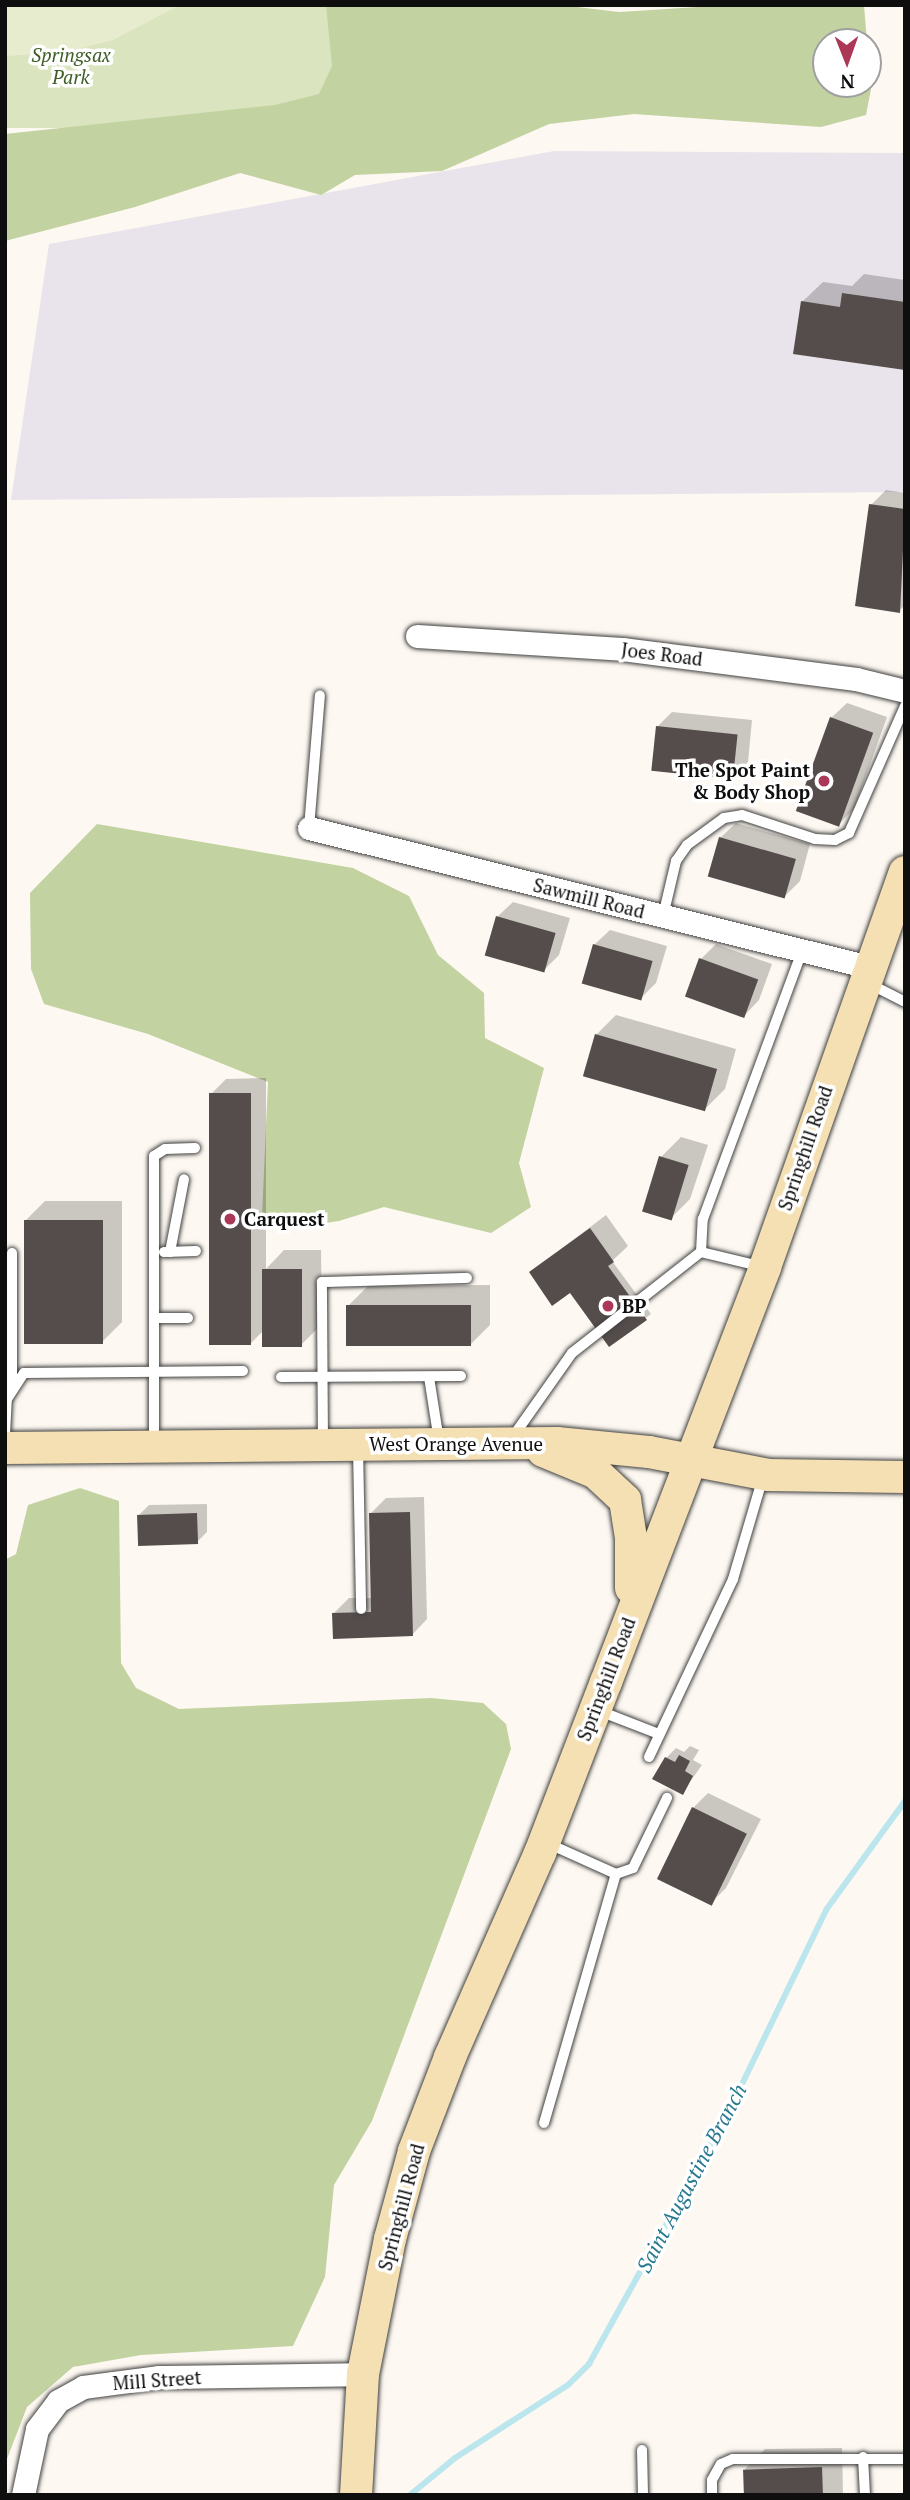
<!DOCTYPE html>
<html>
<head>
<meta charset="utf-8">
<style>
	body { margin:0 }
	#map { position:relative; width:910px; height:2500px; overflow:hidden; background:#fdf8f1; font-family:"PT Serif",serif }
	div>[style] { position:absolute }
	.industrial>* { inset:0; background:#e9e4eb }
	.green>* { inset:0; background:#dae4be; transform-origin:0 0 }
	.forest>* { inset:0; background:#c2d2a0 }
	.pitch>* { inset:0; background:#e8eccf }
	.shadow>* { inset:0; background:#0003 }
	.stream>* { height:6px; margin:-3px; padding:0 3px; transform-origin:3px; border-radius:3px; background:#bce6ee }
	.building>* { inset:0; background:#554d4c; transform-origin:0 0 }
	.roads { filter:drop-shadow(0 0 2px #414141) drop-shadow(0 0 2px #414141) }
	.lane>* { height:10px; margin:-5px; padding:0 5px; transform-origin:5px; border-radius:5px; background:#fff }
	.street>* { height:23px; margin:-11.5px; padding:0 11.5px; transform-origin:11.5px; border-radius:11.5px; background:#fff }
	.secondary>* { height:32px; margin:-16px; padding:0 16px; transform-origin:16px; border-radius:16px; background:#f5e0b4 }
	.dots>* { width:19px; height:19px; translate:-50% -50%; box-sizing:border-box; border:4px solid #fff; border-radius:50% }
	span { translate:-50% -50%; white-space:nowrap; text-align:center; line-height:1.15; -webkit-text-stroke:7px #fff; paint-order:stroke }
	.park-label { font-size:19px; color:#3e5e26; font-style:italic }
	.street-label { font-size:19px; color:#0e0e0e }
	.poi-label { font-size:19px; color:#0e0e0e; font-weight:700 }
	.right { translate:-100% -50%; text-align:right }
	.left { translate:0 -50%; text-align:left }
	.water-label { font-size:21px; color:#277990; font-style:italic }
	.frame { position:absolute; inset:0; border:7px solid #0e0e0e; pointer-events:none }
	.north { position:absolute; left:812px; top:28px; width:70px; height:70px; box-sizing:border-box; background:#fff; border:2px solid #9f9f9f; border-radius:50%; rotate:179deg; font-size:19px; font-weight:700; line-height:28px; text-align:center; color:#0e0e0e }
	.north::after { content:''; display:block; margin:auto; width:24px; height:32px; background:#ac3857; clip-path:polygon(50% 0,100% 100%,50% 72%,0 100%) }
</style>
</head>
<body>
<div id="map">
	<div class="industrial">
		<i style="clip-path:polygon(554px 151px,905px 153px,905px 492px,11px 500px,49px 244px)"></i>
	</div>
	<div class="green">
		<i style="left:5px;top:5px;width:363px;height:123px"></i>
	</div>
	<div class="forest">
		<i style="clip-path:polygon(326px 5px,560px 5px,619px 12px,730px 5px,864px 5px,867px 42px,826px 42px,826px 84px,868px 84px,868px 53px,871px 89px,866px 115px,821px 127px,634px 114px,549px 124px,442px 171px,355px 175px,321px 195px,240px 173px,135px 207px,5px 241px,5px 134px,275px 105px,319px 94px,332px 66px)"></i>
		<i style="clip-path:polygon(97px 824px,353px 868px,409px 896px,438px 955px,484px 993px,485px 1038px,544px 1068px,519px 1163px,531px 1207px,491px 1233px,384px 1207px,339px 1221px,285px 1229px,262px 1216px,268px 1082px,148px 1034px,44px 1004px,31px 969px,30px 893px)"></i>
		<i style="clip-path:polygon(80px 1488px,119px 1501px,121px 1663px,136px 1688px,179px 1709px,431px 1698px,483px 1703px,506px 1724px,511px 1749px,372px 2121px,334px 2185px,325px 2277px,293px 2346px,141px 2355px,73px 2367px,27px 2407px,5px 2464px,5px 1560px,16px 1554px,28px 1505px)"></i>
	</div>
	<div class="pitch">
		<i style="clip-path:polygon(5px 5px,180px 5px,113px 40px,64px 52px,6px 56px)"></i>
	</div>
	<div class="shadow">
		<i style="clip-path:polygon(864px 274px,905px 280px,905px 368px,802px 302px,823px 282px,852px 286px)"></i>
		<i style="clip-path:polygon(886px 490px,905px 493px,905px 605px,899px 611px,871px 505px)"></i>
		<i style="clip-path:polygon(847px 703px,887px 717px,854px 809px,839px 824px,831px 718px)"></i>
		<i style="clip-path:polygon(672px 712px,752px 720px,748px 762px,733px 778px,657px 727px)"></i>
		<i style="clip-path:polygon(736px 823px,810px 844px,800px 881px,785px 896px,720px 838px)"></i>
		<i style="clip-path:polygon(513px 902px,570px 918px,559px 955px,544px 970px,497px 917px)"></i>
		<i style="clip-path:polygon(610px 930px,667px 946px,656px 983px,641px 998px,594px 945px)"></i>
		<i style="clip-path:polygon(716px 944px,772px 964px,759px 1000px,744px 1016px,701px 959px)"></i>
		<i style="clip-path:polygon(616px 1015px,736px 1049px,725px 1089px,705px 1109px,596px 1035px)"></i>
		<i style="clip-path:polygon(266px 1078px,266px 1269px,284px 1250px,321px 1250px,322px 1324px,302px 1344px,265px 1329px,251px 1343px,211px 1094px,226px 1079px)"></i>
		<i style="clip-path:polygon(681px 1137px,708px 1145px,690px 1199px,670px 1219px,661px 1157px)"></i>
		<i style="clip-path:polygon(45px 1201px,122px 1201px,122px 1322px,102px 1342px,25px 1221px)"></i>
		<i style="clip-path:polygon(606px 1215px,628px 1246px,612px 1261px,651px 1314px,610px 1345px,570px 1291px,531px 1272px)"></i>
		<i style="clip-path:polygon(490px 1285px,490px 1325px,470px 1345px,348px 1306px,368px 1286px)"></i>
		<i style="clip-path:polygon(424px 1497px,427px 1619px,412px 1635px,334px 1613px,349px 1598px,373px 1598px,371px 1513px,386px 1498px)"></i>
		<i style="clip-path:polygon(207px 1504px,207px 1532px,197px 1542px,139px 1515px,149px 1505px)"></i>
		<i style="clip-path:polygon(690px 1746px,699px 1750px,693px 1760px,702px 1765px,682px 1793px,666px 1758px,676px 1748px,684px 1752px)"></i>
		<i style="clip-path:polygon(708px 1793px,761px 1819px,726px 1888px,711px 1903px,693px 1808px)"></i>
		<i style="clip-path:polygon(842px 2448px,843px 2495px,745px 2495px,745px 2469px,765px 2449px)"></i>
	</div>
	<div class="stream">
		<i style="left:410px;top:2495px;width:58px;rotate:-39.4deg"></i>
		<i style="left:455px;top:2458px;width:135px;rotate:-32.9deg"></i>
		<i style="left:568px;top:2385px;width:30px;rotate:-45deg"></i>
		<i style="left:589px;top:2364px;width:289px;rotate:-61deg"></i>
		<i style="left:729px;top:2111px;width:223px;rotate:-64.2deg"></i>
		<i style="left:826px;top:1910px;width:135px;rotate:-54.1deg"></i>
	</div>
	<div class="building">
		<i style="clip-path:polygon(842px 293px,905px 302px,905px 370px,793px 354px,801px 301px,840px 307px)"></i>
		<i style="clip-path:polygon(869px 504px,905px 509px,900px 613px,855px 606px)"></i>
		<i style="left:830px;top:717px;width:46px;height:100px;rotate:20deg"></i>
		<i style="left:656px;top:726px;width:82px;height:45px;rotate:6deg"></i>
		<i style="left:719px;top:837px;width:80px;height:41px;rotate:16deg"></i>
		<i style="left:496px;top:916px;width:62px;height:41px;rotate:16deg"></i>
		<i style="left:593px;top:944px;width:62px;height:41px;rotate:16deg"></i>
		<i style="left:699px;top:958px;width:63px;height:41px;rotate:20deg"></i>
		<i style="left:595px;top:1034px;width:127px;height:44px;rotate:16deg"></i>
		<i style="left:209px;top:1093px;width:42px;height:252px"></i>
		<i style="left:659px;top:1156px;width:31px;height:58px;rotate:17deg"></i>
		<i style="left:24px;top:1220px;width:79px;height:124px"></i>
		<i style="clip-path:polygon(590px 1228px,614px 1262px,608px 1266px,647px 1320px,609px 1347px,570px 1293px,552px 1306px,529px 1272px)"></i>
		<i style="left:262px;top:1269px;width:40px;height:78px"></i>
		<i style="left:346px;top:1305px;width:125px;height:41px"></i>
		<i style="clip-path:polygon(410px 1512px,413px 1636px,333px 1639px,332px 1613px,371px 1612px,369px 1513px)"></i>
		<i style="left:197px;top:1513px;width:31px;height:60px;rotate:88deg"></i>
		<i style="clip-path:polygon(679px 1755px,690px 1761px,685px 1771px,693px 1776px,683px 1795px,652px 1779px,665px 1757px,675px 1762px)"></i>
		<i style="left:692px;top:1807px;width:61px;height:80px;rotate:26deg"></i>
		<i style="left:822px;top:2467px;width:28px;height:79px;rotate:88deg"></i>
	</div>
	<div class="roads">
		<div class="lane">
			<i style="left:309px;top:828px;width:133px;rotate:-85.3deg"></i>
			<i style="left:663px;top:916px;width:57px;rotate:-76.7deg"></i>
			<i style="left:676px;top:861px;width:19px;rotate:-55deg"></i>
			<i style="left:687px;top:845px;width:46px;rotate:-36.1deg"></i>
			<i style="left:724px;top:818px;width:18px;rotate:-9deg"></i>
			<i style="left:742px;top:815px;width:77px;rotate:18.2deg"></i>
			<i style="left:815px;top:839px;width:20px;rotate:3deg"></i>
			<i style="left:835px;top:840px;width:16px;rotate:-27deg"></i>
			<i style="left:849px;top:833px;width:139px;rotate:-66.2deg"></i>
			<i style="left:870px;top:984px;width:39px;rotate:27deg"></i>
			<i style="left:164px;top:1252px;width:32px;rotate:-2deg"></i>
			<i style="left:170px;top:1252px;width:74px;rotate:-79.1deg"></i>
			<i style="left:701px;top:1252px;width:64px;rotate:13.6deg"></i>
			<i style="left:12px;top:1253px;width:137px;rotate:90deg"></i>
			<i style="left:154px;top:1318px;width:34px"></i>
			<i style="left:281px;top:1377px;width:180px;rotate:-0.3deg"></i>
			<i style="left:429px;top:1377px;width:65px;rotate:81.1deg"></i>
			<i style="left:5px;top:1434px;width:35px;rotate:-87deg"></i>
			<i style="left:7px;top:1399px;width:31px;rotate:-57deg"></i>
			<i style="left:24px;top:1373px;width:219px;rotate:-0.5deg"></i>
			<i style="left:512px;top:1438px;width:104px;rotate:-54.8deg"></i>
			<i style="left:572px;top:1353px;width:164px;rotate:-38.1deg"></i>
			<i style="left:701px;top:1252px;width:33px;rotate:-87deg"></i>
			<i style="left:703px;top:1219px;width:286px;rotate:-69.7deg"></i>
			<i style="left:154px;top:1442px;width:286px;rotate:-90deg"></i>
			<i style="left:154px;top:1156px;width:13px;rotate:-32deg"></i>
			<i style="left:165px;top:1149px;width:30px;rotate:-2deg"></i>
			<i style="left:323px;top:1442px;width:160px;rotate:-90.4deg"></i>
			<i style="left:322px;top:1282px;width:145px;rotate:-1.6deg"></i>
			<i style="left:358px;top:1447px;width:162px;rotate:88.9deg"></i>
			<i style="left:597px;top:1710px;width:66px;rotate:21.2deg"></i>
			<i style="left:649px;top:1757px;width:197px;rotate:-64.7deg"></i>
			<i style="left:733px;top:1579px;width:106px;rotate:-73.6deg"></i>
			<i style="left:547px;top:1843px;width:76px;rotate:24.2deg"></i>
			<i style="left:616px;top:1874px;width:18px;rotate:-19deg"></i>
			<i style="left:633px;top:1868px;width:78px;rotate:-64.1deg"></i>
			<i style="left:544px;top:2123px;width:259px;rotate:-73.9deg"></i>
			<i style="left:642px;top:2450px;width:45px;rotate:88.7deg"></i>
			<i style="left:863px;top:2457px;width:38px;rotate:87deg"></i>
			<i style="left:712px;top:2495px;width:15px;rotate:-90deg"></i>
			<i style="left:712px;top:2480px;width:18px;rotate:-61deg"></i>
			<i style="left:721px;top:2464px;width:13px;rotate:-23deg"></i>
			<i style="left:733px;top:2459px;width:172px"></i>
		</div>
		<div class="street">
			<i style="left:417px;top:636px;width:205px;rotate:3.6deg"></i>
			<i style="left:622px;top:649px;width:236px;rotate:7.3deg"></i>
			<i style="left:856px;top:679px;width:50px;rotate:13.8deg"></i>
			<i style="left:309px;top:828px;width:577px;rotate:13.94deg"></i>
			<i style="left:23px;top:2495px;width:67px;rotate:-78deg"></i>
			<i style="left:37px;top:2429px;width:35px;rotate:-53deg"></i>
			<i style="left:58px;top:2401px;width:29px;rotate:-29deg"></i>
			<i style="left:83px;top:2387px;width:77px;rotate:-7.5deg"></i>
			<i style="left:159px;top:2377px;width:204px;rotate:-0.8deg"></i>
		</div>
		<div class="secondary">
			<i style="left:5px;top:1448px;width:552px;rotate:-0.52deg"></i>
			<i style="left:557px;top:1443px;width:92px;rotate:5.6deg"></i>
			<i style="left:649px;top:1452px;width:122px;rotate:10.9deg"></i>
			<i style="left:769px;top:1475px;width:136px;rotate:0.8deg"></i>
			<i style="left:543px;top:1451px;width:57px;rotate:22.5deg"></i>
			<i style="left:596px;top:1473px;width:40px;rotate:43deg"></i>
			<i style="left:625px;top:1500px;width:39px;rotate:81deg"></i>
			<i style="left:631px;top:1539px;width:49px;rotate:90deg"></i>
			<i style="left:356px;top:2495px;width:121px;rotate:-86.7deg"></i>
			<i style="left:363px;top:2374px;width:138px;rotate:-78.7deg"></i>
			<i style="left:390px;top:2239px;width:91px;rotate:-74.7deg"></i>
			<i style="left:414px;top:2151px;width:101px;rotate:-69deg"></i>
			<i style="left:450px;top:2057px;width:223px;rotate:-66.2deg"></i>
			<i style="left:540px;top:1853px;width:183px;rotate:-68.9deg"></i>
			<i style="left:606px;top:1682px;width:444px;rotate:-69deg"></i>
			<i style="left:765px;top:1267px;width:419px;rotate:-70.5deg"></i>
		</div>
	</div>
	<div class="dots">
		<i style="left:824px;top:781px;background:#ac3857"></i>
		<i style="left:230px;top:1219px;background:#ac3857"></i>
		<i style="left:608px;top:1306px;background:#ac3857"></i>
	</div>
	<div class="park-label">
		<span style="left:71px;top:66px">Springsax<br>Park</span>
	</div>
	<div class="street-label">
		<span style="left:662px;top:654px;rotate:7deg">Joes Road</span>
		<span style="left:589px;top:898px;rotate:14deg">Sawmill Road</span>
		<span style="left:805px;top:1148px;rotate:-71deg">Springhill Road</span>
		<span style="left:456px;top:1444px">West Orange Avenue</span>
		<span style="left:606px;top:1679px;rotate:-69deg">Springhill Road</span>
		<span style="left:401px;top:2207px;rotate:-75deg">Springhill Road</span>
		<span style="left:157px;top:2380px;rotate:-4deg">Mill Street</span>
	</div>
	<div class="poi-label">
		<span class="right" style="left:810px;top:781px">The Spot Paint<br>&amp; Body Shop</span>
		<span class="left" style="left:244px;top:1219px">Carquest</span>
		<span class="left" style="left:622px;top:1306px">BP</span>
	</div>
	<div class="water-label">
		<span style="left:691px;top:2178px;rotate:-62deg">Saint Augustine Branch</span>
	</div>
	<div class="frame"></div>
	<div class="north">N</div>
</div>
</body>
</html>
